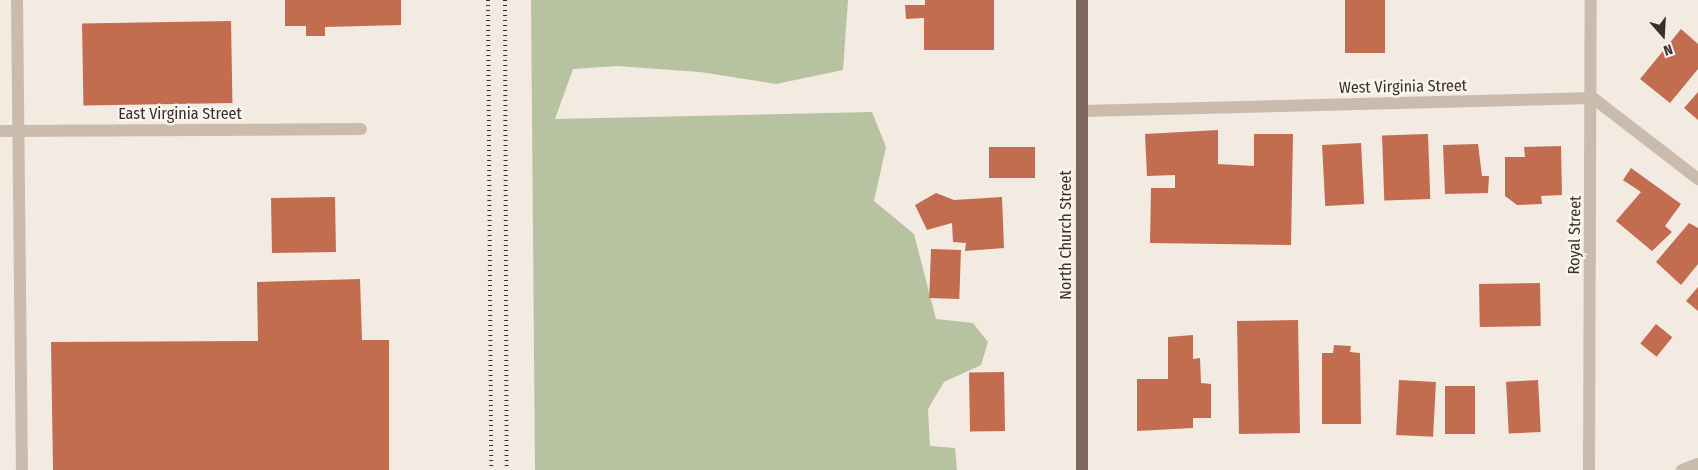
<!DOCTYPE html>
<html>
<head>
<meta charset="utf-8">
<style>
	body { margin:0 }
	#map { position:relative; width:1698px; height:470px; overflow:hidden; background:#f3eae1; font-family:"Fira Sans Condensed",sans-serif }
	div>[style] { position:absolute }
	.green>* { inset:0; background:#b7c2a1 }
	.building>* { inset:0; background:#c26c50; transform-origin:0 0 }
	.street>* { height:12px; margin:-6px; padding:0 6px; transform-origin:6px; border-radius:6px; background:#cbbbad }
	.primary>* { height:12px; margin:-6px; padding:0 6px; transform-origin:6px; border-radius:6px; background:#7b675d }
	.rail>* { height:4px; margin-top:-2px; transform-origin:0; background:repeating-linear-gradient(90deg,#3a302b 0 1px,transparent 0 5px) }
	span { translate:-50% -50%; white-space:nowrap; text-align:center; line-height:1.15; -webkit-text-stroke:5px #faf4ee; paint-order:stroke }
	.street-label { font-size:16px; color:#3a302b }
	.north { position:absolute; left:1638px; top:10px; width:50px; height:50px; -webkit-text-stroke:4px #faf4ee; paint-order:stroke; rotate:161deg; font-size:14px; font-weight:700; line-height:20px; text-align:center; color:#3a302b }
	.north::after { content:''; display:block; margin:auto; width:18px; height:22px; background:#3a302b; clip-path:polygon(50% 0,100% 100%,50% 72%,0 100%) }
</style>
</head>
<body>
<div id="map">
	<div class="green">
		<i style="clip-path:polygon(531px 0,848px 0,843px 70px,776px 84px,700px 72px,617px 66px,573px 69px,555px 119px,872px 112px,886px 147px,874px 201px,914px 234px,936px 319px,973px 323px,988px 342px,981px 365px,944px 382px,928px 409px,930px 446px,955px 448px,957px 470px,535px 470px)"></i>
	</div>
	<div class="building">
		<i style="clip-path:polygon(285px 0,401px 0,401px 25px,325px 27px,325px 36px,306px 36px,306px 26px,285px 26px)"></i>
		<i style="clip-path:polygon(925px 0,994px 0,994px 50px,924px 50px,924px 18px,906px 19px,905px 5px,925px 5px)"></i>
		<i style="left:1345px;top:0;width:40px;height:53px"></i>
		<i style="left:231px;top:21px;width:82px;height:149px;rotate:89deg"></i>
		<i style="clip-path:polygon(1681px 29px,1698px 44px,1698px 69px,1670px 103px,1640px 79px)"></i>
		<i style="clip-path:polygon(1698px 92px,1698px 120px,1684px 108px)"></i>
		<i style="clip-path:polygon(1218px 130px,1218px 164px,1254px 166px,1254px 134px,1293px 134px,1291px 245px,1150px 243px,1151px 188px,1175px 188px,1175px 175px,1147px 176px,1145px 134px)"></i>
		<i style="left:1428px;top:134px;width:65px;height:46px;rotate:88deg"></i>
		<i style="left:1361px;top:143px;width:61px;height:39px;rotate:87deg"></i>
		<i style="clip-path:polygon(1478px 144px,1482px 176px,1489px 176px,1488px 193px,1445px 194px,1443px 145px)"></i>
		<i style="clip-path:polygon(1561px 146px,1562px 195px,1541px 196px,1542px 204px,1517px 205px,1505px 196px,1505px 157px,1525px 157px,1524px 147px)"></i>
		<i style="left:1035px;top:147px;width:31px;height:46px;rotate:90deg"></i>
		<i style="clip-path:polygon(1631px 168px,1681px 204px,1665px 226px,1672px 232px,1652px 251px,1616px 221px,1641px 192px,1623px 180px)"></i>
		<i style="clip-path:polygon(936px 193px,954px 200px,1002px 197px,1004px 248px,965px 251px,966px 243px,953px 242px,952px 223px,927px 230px,915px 205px)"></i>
		<i style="left:335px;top:197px;width:55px;height:64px;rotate:89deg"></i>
		<i style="clip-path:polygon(1689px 223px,1698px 228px,1698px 264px,1681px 285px,1656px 262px)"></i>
		<i style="left:931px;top:249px;width:30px;height:49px;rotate:2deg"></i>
		<i style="clip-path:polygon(360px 279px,362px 340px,389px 340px,389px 470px,53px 470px,51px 342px,258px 341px,257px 282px)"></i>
		<i style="left:1540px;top:283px;width:43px;height:61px;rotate:89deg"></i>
		<i style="clip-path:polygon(1698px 287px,1698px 311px,1686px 301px)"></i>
		<i style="left:1298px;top:320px;width:113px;height:61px;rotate:89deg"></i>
		<i style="left:1656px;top:324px;width:21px;height:25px;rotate:39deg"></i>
		<i style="clip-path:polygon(1193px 335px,1193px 359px,1200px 358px,1201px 383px,1211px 384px,1211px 418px,1193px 418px,1193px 428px,1137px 431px,1137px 379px,1168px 379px,1168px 337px)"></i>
		<i style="clip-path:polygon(1334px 345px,1351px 346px,1350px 352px,1360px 353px,1361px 424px,1322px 424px,1322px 353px,1333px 353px)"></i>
		<i style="left:1004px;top:372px;width:59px;height:35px;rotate:89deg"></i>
		<i style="left:1399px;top:380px;width:37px;height:55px;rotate:3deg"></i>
		<i style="left:1538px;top:380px;width:52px;height:32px;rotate:87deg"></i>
		<i style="left:1445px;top:386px;width:30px;height:48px"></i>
	</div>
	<div class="street">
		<i style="left:17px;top:0;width:470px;rotate:89.4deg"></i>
		<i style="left:1082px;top:111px;width:511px;rotate:-1.46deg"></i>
		<i style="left:1593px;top:98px;width:133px;rotate:37.6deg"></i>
		<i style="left:0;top:131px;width:361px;rotate:-0.3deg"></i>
		<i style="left:1589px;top:470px;width:470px;rotate:-89.8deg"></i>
		<i style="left:1682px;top:470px;width:17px;rotate:-21deg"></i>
	</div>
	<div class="primary">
		<i style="left:1082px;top:470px;width:470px;rotate:-90deg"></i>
	</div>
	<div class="rail">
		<i style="left:488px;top:0;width:470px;rotate:89.6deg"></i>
		<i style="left:505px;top:0;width:470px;rotate:89.8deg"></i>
	</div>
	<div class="street-label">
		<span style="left:1403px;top:87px;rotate:-1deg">West Virginia Street</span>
		<span style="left:180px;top:114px">East Virginia Street</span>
		<span style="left:1066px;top:235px;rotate:-90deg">North Church Street</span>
		<span style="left:1575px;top:235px;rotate:-89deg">Royal Street</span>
	</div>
	<div class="north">N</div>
</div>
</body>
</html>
